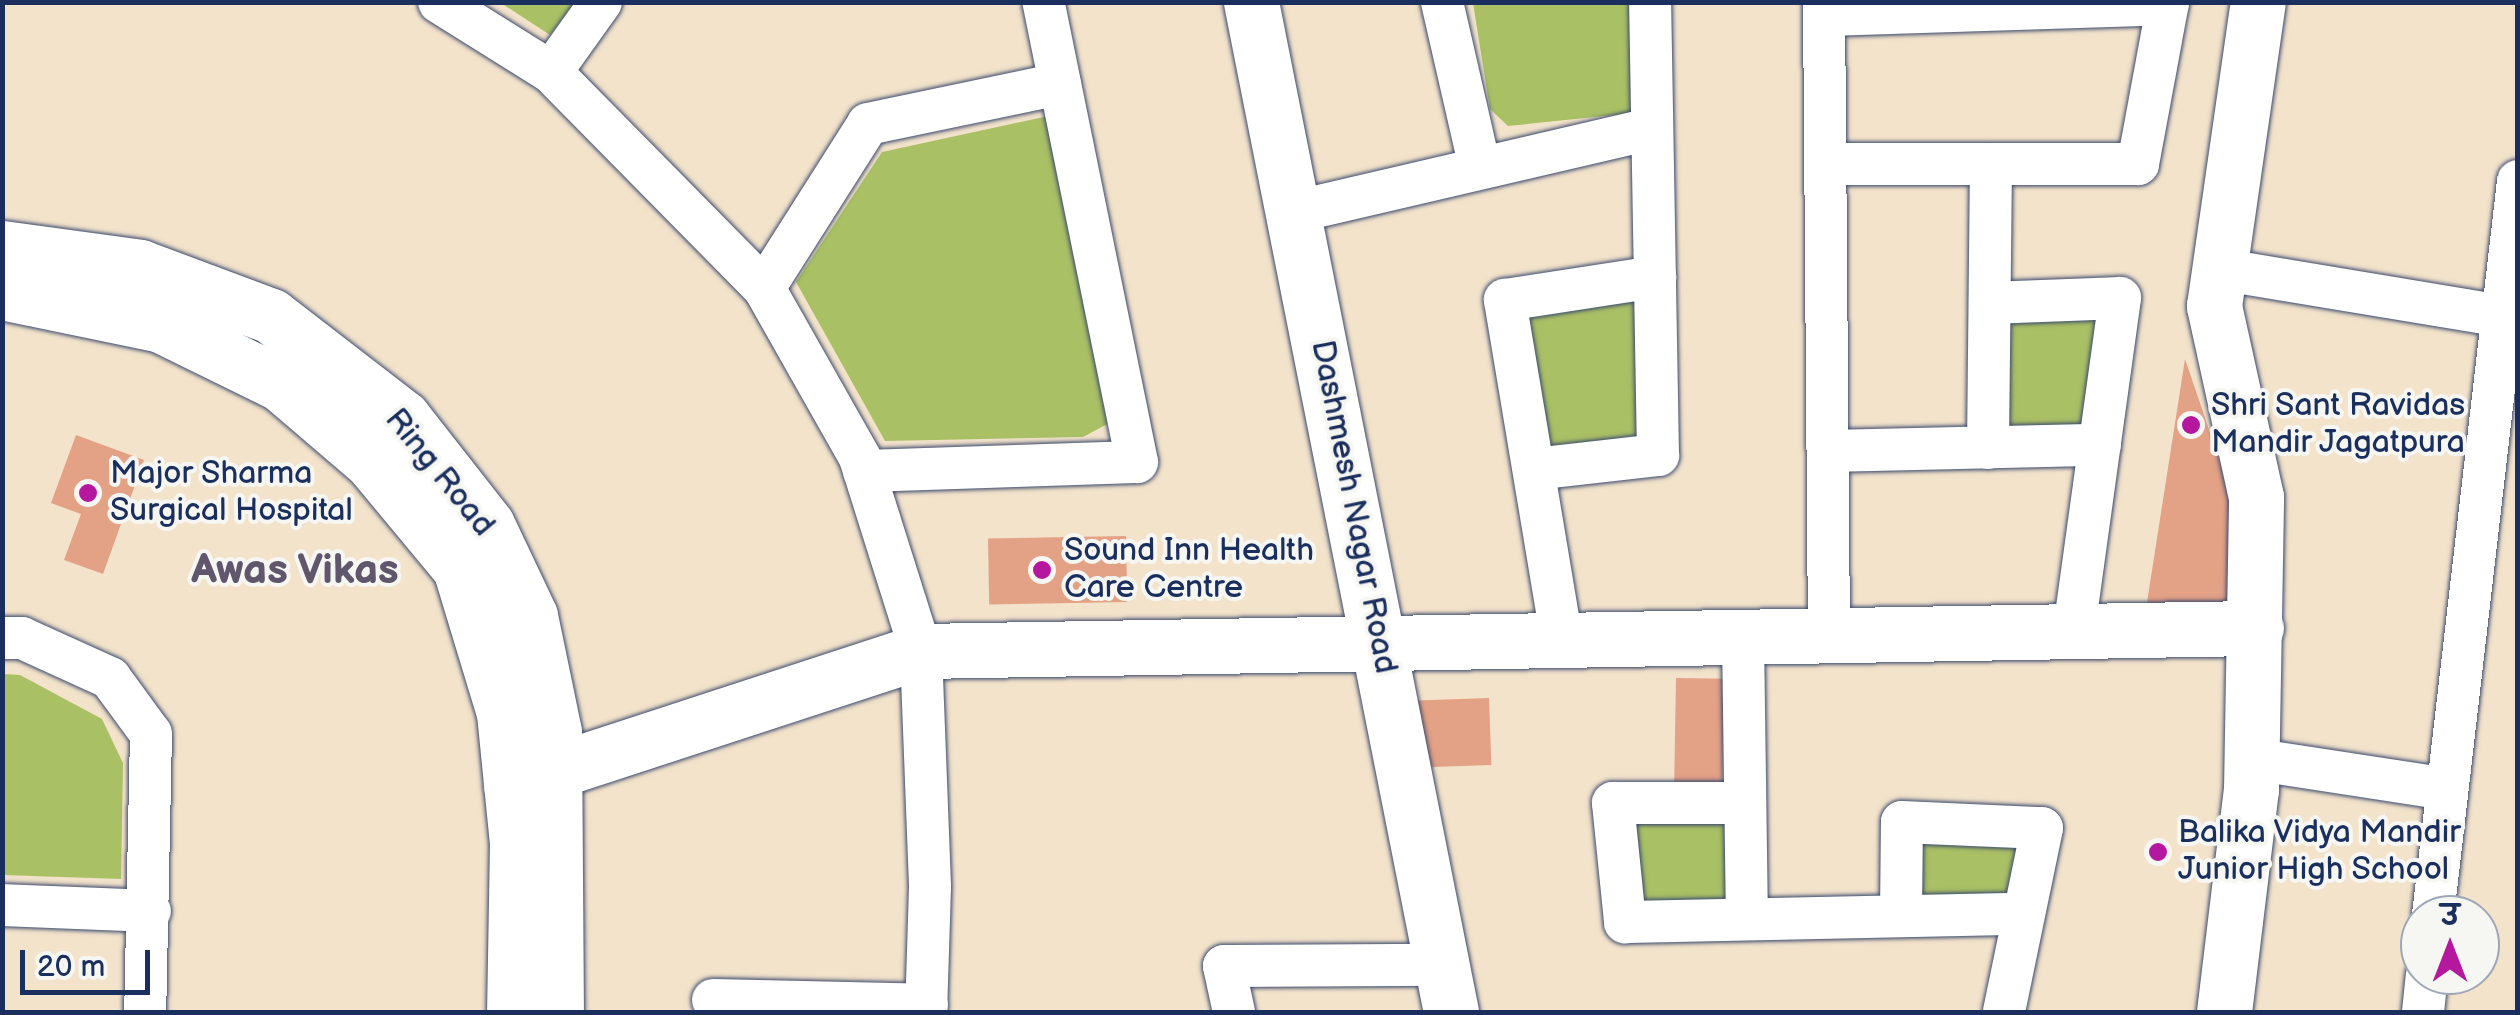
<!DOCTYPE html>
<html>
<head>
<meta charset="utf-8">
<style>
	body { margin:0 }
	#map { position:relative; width:2520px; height:1015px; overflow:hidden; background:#f3e3cb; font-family:"Balsamiq Sans","Playpen Sans Deva",sans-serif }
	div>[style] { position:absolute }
	.green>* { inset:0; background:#aac065; transform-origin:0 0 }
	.building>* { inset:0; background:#e3a186; transform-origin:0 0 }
	.roads { filter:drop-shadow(0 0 2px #3b4a6e) drop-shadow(0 0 2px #3b4a6e) }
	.minor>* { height:42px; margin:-21px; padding:0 21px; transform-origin:21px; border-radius:21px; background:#fff }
	.tertiary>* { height:55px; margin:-27.5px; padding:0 27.5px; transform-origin:27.5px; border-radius:27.5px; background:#fff }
	.dots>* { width:28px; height:28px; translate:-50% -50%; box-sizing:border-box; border:5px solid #f6f6f2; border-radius:50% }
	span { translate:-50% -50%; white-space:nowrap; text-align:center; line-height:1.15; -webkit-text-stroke:8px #f6f6f2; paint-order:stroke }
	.poi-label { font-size:32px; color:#1b2f5e }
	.left { translate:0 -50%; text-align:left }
	.street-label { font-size:32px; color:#1b2f5e }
	.district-label { font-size:42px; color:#61576c; font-weight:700 }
	.frame { position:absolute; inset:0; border:5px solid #1b2f5e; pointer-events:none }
	.north { position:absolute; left:2400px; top:895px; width:100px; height:100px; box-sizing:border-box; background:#f6f6f2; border:2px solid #9ea6b7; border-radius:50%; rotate:0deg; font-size:28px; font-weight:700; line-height:40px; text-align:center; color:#1b2f5e }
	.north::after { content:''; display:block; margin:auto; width:35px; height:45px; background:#b5179e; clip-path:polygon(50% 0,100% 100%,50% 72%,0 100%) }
	.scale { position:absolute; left:20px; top:950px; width:130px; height:45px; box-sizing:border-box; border:5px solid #1b2f5e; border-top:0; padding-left:12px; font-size:30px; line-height:35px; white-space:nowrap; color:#1b2f5e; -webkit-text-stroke:8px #f6f6f2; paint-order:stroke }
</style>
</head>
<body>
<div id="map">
	<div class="green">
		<i style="clip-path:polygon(501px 3px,575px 3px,550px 35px)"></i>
		<i style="clip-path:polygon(1473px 3px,1636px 3px,1634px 113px,1508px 126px,1490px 109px)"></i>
		<i style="clip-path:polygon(1053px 115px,1111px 422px,1083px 437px,885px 441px,796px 282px,882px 152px)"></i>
		<i style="clip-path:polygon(1644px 293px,1638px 444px,1546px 454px,1527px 317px)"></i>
		<i style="clip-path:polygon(2098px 313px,2086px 431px,2001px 431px,2002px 332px,2013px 314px)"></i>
		<i style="clip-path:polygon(3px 674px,20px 675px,102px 719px,123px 763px,121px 879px,3px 875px)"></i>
		<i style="left:1736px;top:818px;width:86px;height:107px;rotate:89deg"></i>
		<i style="clip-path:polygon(1917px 841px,2018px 841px,2006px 906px,1916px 907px)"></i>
	</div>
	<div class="building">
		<i style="clip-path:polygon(2185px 359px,2230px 491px,2239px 618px,2145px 615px)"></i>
		<i style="clip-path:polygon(76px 435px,144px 460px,103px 574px,64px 560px,81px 514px,51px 503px)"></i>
		<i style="left:1126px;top:536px;width:66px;height:138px;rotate:89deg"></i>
		<i style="left:1676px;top:678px;width:48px;height:119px;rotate:1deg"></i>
		<i style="left:1489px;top:698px;width:67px;height:73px;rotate:88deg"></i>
	</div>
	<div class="roads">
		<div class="minor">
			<i style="left:439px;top:2px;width:132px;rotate:32deg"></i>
			<i style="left:551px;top:72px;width:303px;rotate:45.4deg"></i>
			<i style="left:764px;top:288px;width:195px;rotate:60.5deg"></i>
			<i style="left:860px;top:458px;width:202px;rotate:72.5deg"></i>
			<i style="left:921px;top:651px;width:236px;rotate:87.8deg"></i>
			<i style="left:930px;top:887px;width:125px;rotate:91.8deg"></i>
			<i style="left:1442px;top:2px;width:170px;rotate:77.1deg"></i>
			<i style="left:1824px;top:2px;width:634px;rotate:89.55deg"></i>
			<i style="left:1825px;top:15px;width:343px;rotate:-1.8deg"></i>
			<i style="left:551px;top:72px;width:86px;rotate:-54.5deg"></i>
			<i style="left:1826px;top:164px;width:312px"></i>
			<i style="left:2138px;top:164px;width:165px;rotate:-79.5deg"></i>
			<i style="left:1294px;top:212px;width:367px;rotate:-13.1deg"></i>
			<i style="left:2218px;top:269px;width:289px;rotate:9.4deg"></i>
			<i style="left:764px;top:288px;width:194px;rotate:-57.6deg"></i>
			<i style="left:868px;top:124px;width:196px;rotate:-11.8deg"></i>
			<i style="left:1990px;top:303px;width:130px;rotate:-2.2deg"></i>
			<i style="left:2120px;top:298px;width:336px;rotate:97.9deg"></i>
			<i style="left:1988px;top:448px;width:284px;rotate:-89.4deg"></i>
			<i style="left:1828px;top:451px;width:272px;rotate:-1.3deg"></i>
			<i style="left:1534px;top:469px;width:125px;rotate:-6.4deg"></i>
			<i style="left:1658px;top:455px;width:453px;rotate:-91deg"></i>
			<i style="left:864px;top:471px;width:273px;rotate:-1.9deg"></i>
			<i style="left:1137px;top:462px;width:470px;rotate:-101.5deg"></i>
			<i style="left:1743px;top:637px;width:278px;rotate:89.2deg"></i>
			<i style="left:2px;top:638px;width:20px"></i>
			<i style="left:22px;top:638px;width:97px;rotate:24.4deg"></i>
			<i style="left:110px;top:678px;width:69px;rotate:53.8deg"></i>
			<i style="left:151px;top:734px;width:278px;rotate:91.2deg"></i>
			<i style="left:1562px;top:641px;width:346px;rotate:-99.5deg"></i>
			<i style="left:1505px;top:300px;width:152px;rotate:-8.7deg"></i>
			<i style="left:2251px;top:759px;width:198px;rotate:8.7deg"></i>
			<i style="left:1745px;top:803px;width:132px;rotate:180deg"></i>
			<i style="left:1613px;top:803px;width:120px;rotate:84.2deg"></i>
			<i style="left:1625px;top:922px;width:398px;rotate:-1.2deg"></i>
			<i style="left:2px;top:905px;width:148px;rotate:2.3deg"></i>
			<i style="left:1901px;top:914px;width:92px;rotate:-89.4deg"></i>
			<i style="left:1902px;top:822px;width:140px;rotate:2.5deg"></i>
			<i style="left:2042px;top:828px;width:188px;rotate:101.7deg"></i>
			<i style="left:2433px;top:915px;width:739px;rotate:-83.39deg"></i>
			<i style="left:713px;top:1000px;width:214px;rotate:1.3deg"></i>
			<i style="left:1234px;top:1012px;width:47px;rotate:-102.3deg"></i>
			<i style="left:1224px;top:966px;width:218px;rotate:-0.3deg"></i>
			<i style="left:2423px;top:1012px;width:37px;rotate:-84deg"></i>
		</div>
		<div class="tertiary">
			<i style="left:1251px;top:2px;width:1030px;rotate:78.8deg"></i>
			<i style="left:2px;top:248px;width:139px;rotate:7.8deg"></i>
			<i style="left:140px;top:267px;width:140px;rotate:20.5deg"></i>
			<i style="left:271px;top:316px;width:167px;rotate:37.7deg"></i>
			<i style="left:403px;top:418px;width:136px;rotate:51.9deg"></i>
			<i style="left:487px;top:525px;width:101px;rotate:64.7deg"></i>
			<i style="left:530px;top:616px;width:118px;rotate:78.3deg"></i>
			<i style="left:554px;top:732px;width:280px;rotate:89.6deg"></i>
			<i style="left:2px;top:292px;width:162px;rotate:11.7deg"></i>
			<i style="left:161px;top:325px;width:134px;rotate:26.2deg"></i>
			<i style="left:281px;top:384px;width:120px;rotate:40.6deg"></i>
			<i style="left:372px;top:462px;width:138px;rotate:50.3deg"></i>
			<i style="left:460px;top:568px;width:152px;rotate:73.1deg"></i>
			<i style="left:504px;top:713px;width:131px;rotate:84.3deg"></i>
			<i style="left:517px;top:843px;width:169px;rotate:91deg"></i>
			<i style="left:511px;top:785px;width:431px;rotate:-18.1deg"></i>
			<i style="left:921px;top:651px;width:1335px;rotate:-0.99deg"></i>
			<i style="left:2224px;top:1012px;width:224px;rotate:-83.1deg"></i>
			<i style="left:2251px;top:790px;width:293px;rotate:-89deg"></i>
			<i style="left:2256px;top:497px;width:196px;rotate:-102.4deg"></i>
			<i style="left:2214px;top:306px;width:307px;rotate:-81.8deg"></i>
		</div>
	</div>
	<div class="dots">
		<i style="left:2191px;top:425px;background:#b5179e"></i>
		<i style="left:88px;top:493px;background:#b5179e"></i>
		<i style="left:1042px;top:570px;background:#b5179e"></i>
		<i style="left:2158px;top:852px;background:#b5179e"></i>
	</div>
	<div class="poi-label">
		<span class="left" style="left:2211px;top:425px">Shri Sant Ravidas<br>Mandir Jagatpura</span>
		<span class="left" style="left:110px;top:493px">Major Sharma<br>Surgical Hospital</span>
		<span class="left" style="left:1064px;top:570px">Sound Inn Health<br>Care Centre</span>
		<span class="left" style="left:2178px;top:852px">Balika Vidya Mandir<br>Junior High School</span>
	</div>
	<div class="street-label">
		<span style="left:439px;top:473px;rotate:51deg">Ring Road</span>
		<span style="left:1353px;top:507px;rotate:79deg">Dashmesh Nagar Road</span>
	</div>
	<div class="district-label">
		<span style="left:295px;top:571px">Awas Vikas</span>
	</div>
	<div class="frame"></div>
	<div class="north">उ</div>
	<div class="scale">20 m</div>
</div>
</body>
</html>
